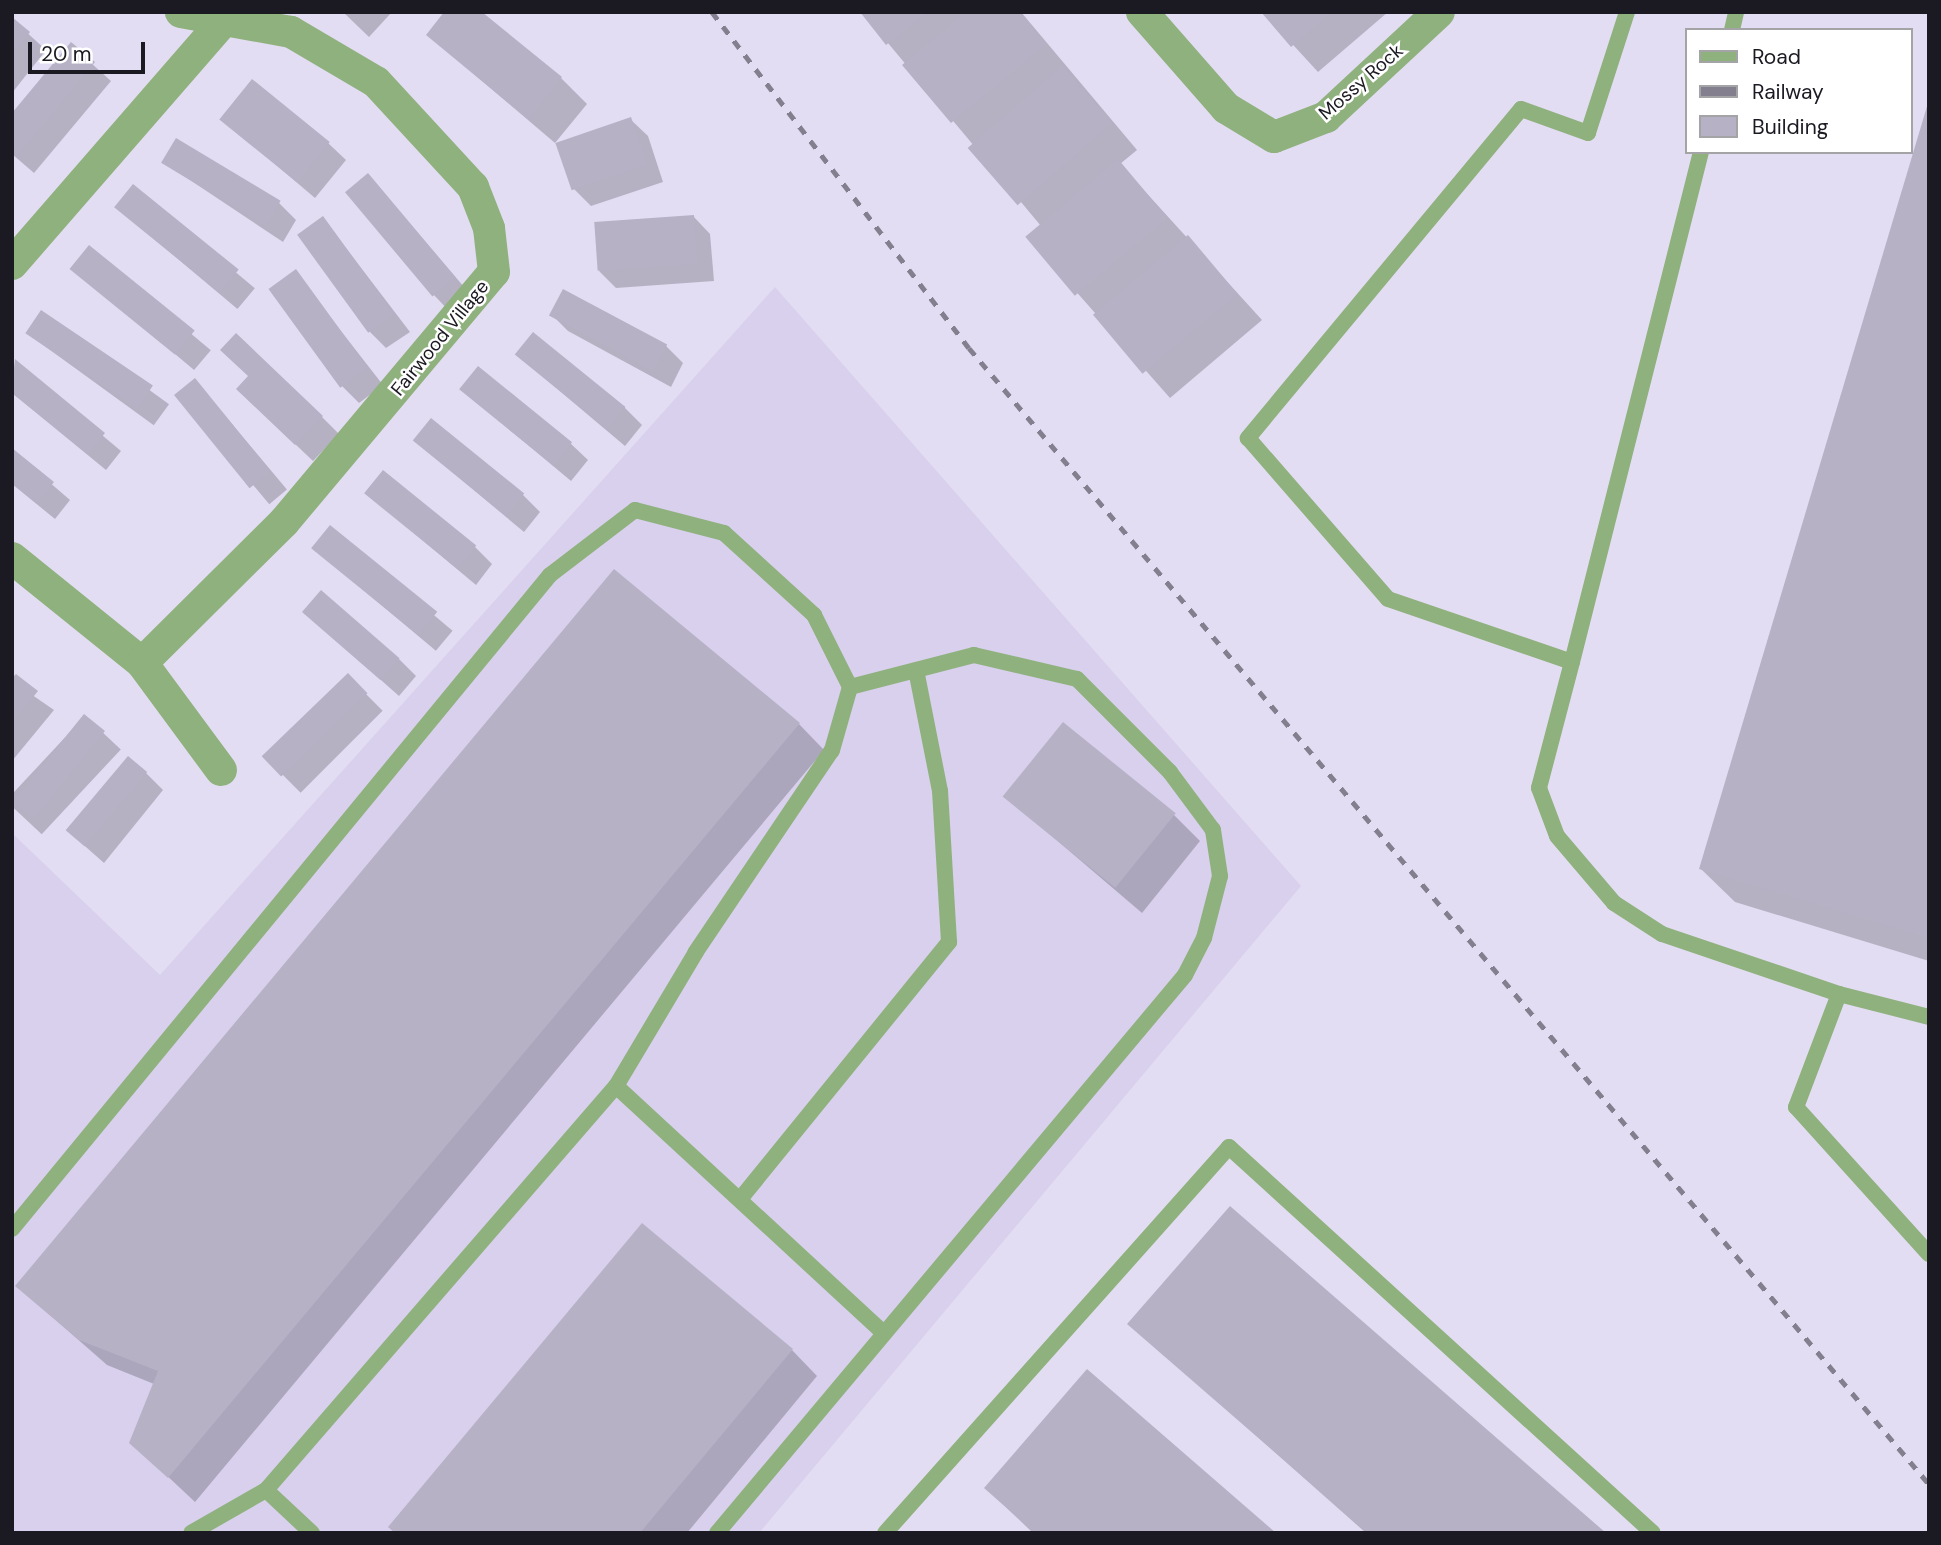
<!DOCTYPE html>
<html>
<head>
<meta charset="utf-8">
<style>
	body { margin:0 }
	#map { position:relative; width:1941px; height:1545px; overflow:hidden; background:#e3ddf3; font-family:"DM Sans",sans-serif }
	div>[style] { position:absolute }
	.built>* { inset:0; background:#d8d0ed }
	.shadow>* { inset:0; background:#0003; transform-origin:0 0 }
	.building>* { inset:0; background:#b7b1c6; transform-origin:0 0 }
	.service>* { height:16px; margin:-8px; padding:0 8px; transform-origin:8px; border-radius:8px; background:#8fb17d }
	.minor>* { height:32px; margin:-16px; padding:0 16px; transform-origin:16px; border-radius:16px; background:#8fb17d }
	.rail>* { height:5px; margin-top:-2.5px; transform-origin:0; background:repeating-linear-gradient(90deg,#847f8f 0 9px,transparent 0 18px) }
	span { translate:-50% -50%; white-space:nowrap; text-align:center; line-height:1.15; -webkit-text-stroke:5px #fff; paint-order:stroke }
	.street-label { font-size:19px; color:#1b1921 }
	.frame { position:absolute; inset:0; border:14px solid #1b1921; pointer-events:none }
	.legend { position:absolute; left:1685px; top:28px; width:228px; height:126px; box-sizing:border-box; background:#fff; border:2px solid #a4a3a6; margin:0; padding:9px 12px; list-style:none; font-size:21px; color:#1b1921 }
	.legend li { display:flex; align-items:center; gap:14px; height:35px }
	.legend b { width:35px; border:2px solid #a4a3a6 }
	.scale { position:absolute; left:28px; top:42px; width:117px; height:32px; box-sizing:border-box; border:4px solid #1b1921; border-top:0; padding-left:9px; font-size:21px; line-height:24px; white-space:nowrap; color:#1b1921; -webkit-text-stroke:5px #fff; paint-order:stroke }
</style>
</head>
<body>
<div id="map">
	<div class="built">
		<i style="clip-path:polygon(775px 287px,1301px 886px,759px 1533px,12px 1533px,12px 833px,160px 975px)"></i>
	</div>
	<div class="shadow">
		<i style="clip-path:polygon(343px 12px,392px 12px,369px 37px)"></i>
		<i style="clip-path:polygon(862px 12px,1021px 12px,1137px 150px,1120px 164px,1262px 320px,1170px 398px,1028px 237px,1041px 226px)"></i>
		<i style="clip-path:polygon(1263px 12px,1388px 12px,1318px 72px)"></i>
		<i style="clip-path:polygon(12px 19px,46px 50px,12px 93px)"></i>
		<i style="clip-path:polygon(428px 35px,561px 78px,587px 104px,555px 143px)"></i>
		<i style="clip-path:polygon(71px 45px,111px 81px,34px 173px,12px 154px,12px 116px)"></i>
		<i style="clip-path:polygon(1929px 107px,1929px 961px,1735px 902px,1701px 869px)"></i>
		<i style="clip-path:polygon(222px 119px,328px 143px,346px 160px,315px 198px)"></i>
		<i style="clip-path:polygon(630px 119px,648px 136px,663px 182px,591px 206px,574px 189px)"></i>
		<i style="clip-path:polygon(163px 162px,279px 203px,296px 220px,283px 242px)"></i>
		<i style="clip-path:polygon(368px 175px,471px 295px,450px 312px,433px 294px)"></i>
		<i style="left:133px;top:186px;width:159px;height:27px;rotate:40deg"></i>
		<i style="clip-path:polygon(693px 216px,710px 234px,714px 281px,616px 288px,599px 271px)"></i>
		<i style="clip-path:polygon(323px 218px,410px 332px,386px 348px,369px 331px)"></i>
		<i style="left:89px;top:248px;width:159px;height:26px;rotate:40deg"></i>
		<i style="clip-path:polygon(295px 272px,383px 385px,359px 403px,342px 386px)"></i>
		<i style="left:42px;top:312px;width:157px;height:26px;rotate:36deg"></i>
		<i style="clip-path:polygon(551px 314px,666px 346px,683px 363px,671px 387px,568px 331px)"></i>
		<i style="clip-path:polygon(517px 355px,625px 408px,642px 425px,625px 446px)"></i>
		<i style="clip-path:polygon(15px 362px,121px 451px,106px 470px,12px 393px)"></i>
		<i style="left:195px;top:380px;width:143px;height:23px;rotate:50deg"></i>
		<i style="clip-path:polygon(461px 389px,570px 443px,588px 460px,571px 481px)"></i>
		<i style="clip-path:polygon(255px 406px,322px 417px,339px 434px,313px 461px)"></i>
		<i style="clip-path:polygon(415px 441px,523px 495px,540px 512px,524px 532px)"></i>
		<i style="clip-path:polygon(12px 450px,70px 500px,55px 519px,12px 484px)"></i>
		<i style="clip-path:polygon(366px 493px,475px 547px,492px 564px,476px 585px)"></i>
		<i style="left:330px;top:528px;width:160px;height:26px;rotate:40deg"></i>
		<i style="clip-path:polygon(304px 612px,399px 659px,416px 676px,399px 696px)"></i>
		<i style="left:348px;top:676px;width:49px;height:116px;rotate:45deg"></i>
		<i style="clip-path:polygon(12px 681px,54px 710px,12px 761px)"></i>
		<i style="left:85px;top:716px;width:49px;height:116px;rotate:43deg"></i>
		<i style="clip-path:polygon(799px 724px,824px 750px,195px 1502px,131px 1442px,154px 1384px,107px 1365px,17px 1286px)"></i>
		<i style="clip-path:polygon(146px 773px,163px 790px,104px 863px,69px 832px)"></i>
		<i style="clip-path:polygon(1005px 796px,1174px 815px,1200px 841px,1142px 913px)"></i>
		<i style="clip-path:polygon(1130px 1324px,1604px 1533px,1366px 1533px)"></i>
		<i style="clip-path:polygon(792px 1350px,817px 1376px,687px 1533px,396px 1533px)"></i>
		<i style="clip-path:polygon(986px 1488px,1274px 1533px,1033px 1533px)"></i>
	</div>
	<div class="building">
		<i style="clip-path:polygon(444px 12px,482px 12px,562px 77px,528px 119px,426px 35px)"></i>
		<i style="clip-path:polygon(860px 12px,928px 12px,886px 45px)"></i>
		<i style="clip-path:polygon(966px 12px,1019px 12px,1046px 44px,951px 123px,902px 65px)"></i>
		<i style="clip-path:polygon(1261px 12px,1332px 12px,1291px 47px)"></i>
		<i style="clip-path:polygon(12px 17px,30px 32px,12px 54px)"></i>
		<i style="clip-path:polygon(71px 42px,95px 62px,16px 157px,12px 113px)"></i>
		<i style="left:1062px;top:66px;width:76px;height:125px;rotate:49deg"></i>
		<i style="left:252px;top:79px;width:100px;height:52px;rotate:39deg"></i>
		<i style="clip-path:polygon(1928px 103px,1929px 103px,1929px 938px,1699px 869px)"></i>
		<i style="left:631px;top:117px;width:50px;height:80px;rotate:71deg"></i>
		<i style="left:176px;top:138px;width:122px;height:29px;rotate:31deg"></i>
		<i style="left:1118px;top:159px;width:77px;height:121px;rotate:50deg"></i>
		<i style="left:368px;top:173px;width:136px;height:30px;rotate:50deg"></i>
		<i style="left:133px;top:184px;width:136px;height:30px;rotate:39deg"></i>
		<i style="left:694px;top:215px;width:49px;height:100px;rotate:86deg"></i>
		<i style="left:323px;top:216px;width:121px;height:32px;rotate:54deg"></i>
		<i style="left:1188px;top:235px;width:77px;height:124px;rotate:50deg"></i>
		<i style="left:89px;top:245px;width:136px;height:31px;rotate:39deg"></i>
		<i style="left:296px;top:269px;width:122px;height:34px;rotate:54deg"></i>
		<i style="left:563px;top:289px;width:118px;height:30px;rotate:28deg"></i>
		<i style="left:41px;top:310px;width:135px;height:28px;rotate:34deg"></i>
		<i style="left:533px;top:332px;width:119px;height:29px;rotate:39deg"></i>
		<i style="clip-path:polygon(236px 333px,323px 416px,295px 445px,236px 389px,248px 376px,220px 350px)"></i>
		<i style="clip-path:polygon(15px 359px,105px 433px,88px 454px,12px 393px)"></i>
		<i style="left:478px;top:366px;width:121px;height:30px;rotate:39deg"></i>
		<i style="left:195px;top:378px;width:120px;height:27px;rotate:51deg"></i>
		<i style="left:431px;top:418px;width:120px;height:29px;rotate:39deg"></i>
		<i style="clip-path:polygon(12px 448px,54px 482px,37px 503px,12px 483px)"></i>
		<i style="left:383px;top:470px;width:120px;height:30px;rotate:39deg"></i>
		<i style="left:330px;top:525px;width:138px;height:30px;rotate:39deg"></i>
		<i style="clip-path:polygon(614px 569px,800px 723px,168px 1478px,129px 1443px,158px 1371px,79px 1340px,15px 1286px)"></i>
		<i style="left:321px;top:590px;width:104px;height:29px;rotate:41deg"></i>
		<i style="left:348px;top:673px;width:28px;height:120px;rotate:46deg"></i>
		<i style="clip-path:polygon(16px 674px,38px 691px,12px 723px,12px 678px)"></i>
		<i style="left:84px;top:714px;width:27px;height:114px;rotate:39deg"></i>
		<i style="left:1063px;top:722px;width:145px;height:96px;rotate:39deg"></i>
		<i style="left:128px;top:756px;width:25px;height:97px;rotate:40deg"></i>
		<i style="clip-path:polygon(1230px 1206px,1606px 1533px,1368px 1533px,1127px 1324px)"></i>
		<i style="clip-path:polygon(642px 1223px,793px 1349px,640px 1533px,395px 1533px,388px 1527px)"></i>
		<i style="clip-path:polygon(1087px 1369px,1276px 1533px,1035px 1533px,984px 1488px)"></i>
	</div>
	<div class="service">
		<i style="left:1627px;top:12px;width:127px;rotate:107.9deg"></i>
		<i style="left:1588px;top:133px;width:71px;rotate:-160.3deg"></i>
		<i style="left:1521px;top:109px;width:428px;rotate:129.7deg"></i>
		<i style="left:1248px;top:438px;width:213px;rotate:49deg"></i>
		<i style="left:1388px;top:599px;width:194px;rotate:18.9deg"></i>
		<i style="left:1572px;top:662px;width:130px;rotate:104.7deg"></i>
		<i style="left:1539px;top:788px;width:51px;rotate:69.4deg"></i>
		<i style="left:1557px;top:836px;width:88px;rotate:49.6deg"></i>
		<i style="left:1614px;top:903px;width:57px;rotate:32.9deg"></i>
		<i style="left:1662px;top:934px;width:187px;rotate:18.7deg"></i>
		<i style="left:1839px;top:994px;width:121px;rotate:110.8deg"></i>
		<i style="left:1796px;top:1107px;width:198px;rotate:47.9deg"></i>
		<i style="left:1732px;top:30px;width:18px;rotate:-77deg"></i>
		<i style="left:1572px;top:662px;width:526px;rotate:-75.81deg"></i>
		<i style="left:1839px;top:994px;width:93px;rotate:14.3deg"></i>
		<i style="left:616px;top:1086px;width:364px;rotate:42.7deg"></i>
		<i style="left:741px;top:1198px;width:330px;rotate:-50.9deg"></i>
		<i style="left:949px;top:942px;width:151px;rotate:-93.4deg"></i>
		<i style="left:940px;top:791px;width:123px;rotate:-101.2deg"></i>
		<i style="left:12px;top:1229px;width:847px;rotate:-50.56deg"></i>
		<i style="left:550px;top:575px;width:107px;rotate:-37.4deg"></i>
		<i style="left:635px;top:510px;width:92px;rotate:14.5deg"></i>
		<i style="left:724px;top:533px;width:122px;rotate:42.3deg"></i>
		<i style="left:814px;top:615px;width:80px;rotate:63.4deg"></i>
		<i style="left:850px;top:687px;width:66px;rotate:105.9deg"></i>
		<i style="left:832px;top:750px;width:244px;rotate:124deg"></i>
		<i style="left:696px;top:952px;width:156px;rotate:120.8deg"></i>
		<i style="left:616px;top:1086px;width:535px;rotate:130.9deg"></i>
		<i style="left:266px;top:1490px;width:86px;rotate:150.2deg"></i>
		<i style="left:266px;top:1490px;width:63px;rotate:43.1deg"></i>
		<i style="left:717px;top:1533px;width:728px;rotate:-50.01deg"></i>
		<i style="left:1185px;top:975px;width:42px;rotate:-62.8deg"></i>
		<i style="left:1204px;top:938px;width:64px;rotate:-75.5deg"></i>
		<i style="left:1220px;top:876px;width:47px;rotate:-98.7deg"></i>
		<i style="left:1213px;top:830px;width:72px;rotate:-126.6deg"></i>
		<i style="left:1170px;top:772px;width:132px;rotate:-135deg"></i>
		<i style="left:1077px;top:679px;width:106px;rotate:-166.9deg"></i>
		<i style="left:974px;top:655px;width:128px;rotate:165.5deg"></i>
		<i style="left:885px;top:1533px;width:517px;rotate:-48.29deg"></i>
		<i style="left:1229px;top:1147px;width:573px;rotate:42.31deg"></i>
	</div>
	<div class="minor">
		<i style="left:1142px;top:12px;width:128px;rotate:48.8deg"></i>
		<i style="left:1226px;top:108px;width:56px;rotate:31.1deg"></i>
		<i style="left:1274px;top:137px;width:56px;rotate:-21deg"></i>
		<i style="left:1326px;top:117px;width:154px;rotate:-42.9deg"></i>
		<i style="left:12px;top:264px;width:334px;rotate:-49deg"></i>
		<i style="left:12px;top:558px;width:167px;rotate:38.9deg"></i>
		<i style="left:142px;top:663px;width:133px;rotate:53.6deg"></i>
		<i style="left:142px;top:663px;width:200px;rotate:-44.8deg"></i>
		<i style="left:284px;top:522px;width:326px;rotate:-50deg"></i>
		<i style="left:494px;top:272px;width:44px;rotate:-96.5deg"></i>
		<i style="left:489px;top:228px;width:44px;rotate:-111.3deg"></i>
		<i style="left:473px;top:187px;width:143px;rotate:-132.7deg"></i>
		<i style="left:376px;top:82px;width:99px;rotate:-149.5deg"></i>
		<i style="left:291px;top:32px;width:112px;rotate:-169.7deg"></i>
	</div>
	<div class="rail">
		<i style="left:712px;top:12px;width:423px;rotate:52.6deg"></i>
		<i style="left:969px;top:348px;width:1487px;rotate:49.8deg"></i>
	</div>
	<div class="street-label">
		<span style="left:1361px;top:82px;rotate:-41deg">Mossy Rock</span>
		<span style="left:440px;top:338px;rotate:-51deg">Fairwood Village</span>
	</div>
	<div class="frame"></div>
	<ul class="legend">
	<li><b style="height:9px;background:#8fb17d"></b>Road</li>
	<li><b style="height:9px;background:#847f8f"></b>Railway</li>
	<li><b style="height:19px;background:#b7b1c6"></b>Building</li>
	</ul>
	<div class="scale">20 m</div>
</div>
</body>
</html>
